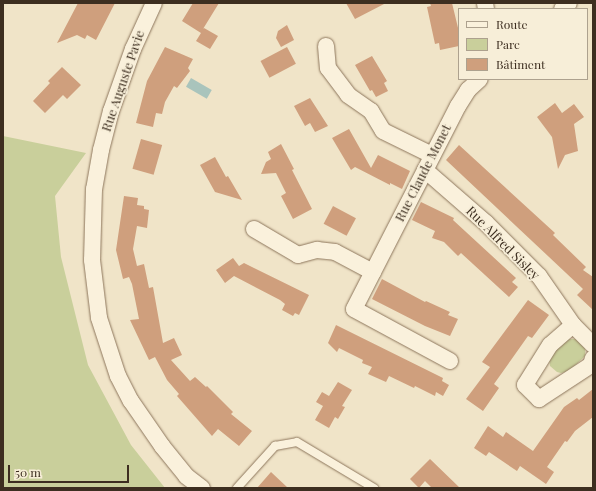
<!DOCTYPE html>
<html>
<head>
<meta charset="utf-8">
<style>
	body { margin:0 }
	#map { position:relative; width:596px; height:491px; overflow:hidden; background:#f0e4c8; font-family:"Playfair Display",serif }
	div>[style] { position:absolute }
	.green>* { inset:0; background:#c9cf9b }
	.water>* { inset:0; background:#a9c4bc; transform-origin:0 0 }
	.building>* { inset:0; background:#cf9f7d; transform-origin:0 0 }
	.roads { filter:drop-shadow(0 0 1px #8d765c) drop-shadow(0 0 1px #8d765c) }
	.service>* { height:8px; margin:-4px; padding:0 4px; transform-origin:4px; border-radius:4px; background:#faf1dc }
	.minor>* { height:16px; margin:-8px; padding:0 8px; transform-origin:8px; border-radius:8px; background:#faf1dc }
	span { translate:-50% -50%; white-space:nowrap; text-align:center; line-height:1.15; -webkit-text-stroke:3.5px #f7eed8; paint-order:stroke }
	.street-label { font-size:13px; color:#3d2e20 }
	.frame { position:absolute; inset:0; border:4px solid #3d2e20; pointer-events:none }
	.legend { position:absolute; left:458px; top:8px; width:130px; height:72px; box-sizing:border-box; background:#f7eed8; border:1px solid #ada18e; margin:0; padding:5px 7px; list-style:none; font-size:12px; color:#3d2e20 }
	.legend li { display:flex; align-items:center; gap:8px; height:20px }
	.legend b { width:20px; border:1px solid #ada18e }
	.scale { position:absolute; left:8px; top:465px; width:121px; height:18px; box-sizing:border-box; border:2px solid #3d2e20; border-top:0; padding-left:5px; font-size:12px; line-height:14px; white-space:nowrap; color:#3d2e20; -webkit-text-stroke:3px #f7eed8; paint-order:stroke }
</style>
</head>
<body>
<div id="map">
	<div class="green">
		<i style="clip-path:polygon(3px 136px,86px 153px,55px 196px,61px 257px,88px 365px,131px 445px,165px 488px,3px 488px)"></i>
		<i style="clip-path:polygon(568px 339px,576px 339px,585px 348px,585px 356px,569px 371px,561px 373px,557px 372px,550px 366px,549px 358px,551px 354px)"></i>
	</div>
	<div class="water">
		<i style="left:191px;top:78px;width:24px;height:10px;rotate:30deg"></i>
	</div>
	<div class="building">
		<i style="clip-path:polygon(78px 3px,115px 3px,96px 40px,87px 35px,85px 39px,77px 35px,57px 43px)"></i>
		<i style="clip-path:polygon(193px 3px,219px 3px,203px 29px,204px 28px,218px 36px,210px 49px,196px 41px,201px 33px,182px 21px)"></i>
		<i style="clip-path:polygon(346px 3px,386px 3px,355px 19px)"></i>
		<i style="clip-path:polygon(430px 3px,452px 3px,459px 32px,459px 46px,440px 50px,439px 43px,435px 44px,427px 7px,431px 6px)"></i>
		<i style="clip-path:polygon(287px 25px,294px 40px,281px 47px,276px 38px,278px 31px)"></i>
		<i style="clip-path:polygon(165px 47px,193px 59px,188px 68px,190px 71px,177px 88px,174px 86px,165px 102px,162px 114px,156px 113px,153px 127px,136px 123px,147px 81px)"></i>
		<i style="left:287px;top:47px;width:19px;height:30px;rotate:62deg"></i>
		<i style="clip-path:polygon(372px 56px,387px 81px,384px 83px,388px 91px,376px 97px,372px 90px,370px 91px,355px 65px)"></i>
		<i style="clip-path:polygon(62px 67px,81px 85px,67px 99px,63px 95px,45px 113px,33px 101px,50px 83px,48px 81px)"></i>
		<i style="clip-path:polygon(310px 98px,328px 126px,315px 132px,310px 123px,305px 126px,294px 106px)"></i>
		<i style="clip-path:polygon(555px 103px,562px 113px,574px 104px,584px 117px,574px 124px,578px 151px,565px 155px,558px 169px,552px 137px,537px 117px)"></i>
		<i style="clip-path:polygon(349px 129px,371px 168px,378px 155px,410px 171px,402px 189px,390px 183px,390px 185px,355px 167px,351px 170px,332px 138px)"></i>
		<i style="left:141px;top:139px;width:22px;height:31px;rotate:16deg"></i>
		<i style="clip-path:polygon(281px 144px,294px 169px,292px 170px,312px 209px,293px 219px,281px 196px,286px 193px,276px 173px,261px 174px,266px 162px,271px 159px,268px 152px)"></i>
		<i style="clip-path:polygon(459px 145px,555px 233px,553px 235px,586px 267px,583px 270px,593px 277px,593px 310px,577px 295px,583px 289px,446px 160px)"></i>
		<i style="clip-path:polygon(215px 157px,226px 177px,228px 176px,242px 200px,215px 192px,200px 165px)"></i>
		<i style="clip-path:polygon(124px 196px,138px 198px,137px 205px,144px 206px,144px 209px,149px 210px,147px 228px,137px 226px,133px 249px,137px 266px,144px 264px,149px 288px,153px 287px,163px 343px,174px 338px,182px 355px,171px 360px,190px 381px,195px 377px,206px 387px,207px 386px,233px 412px,231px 414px,252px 431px,239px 446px,218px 429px,212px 436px,177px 396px,179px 394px,167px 380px,155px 357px,149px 360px,130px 320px,139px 319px,132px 284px,129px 277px,123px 279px,116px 250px)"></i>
		<i style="clip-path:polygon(421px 202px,454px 218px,453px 220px,516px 278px,512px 282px,518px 287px,509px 297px,461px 253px,458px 256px,444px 242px,432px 238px,435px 231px,412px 220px)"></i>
		<i style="left:333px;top:206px;width:26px;height:20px;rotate:28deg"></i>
		<i style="clip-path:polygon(233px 258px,239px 266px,244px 263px,309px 295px,299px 315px,295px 313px,293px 316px,282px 310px,285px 304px,280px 300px,234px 276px,225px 283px,216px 270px)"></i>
		<i style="clip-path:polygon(382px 279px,425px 302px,426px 301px,450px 312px,448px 315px,458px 319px,450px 336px,425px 326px,372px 299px)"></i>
		<i style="clip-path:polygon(528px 300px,549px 315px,532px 338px,528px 336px,494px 384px,499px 388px,483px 411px,466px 399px,490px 367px,482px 362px)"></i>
		<i style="clip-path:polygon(336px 325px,443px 378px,442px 381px,449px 385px,443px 396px,436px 392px,435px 396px,415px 386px,414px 388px,389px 376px,386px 382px,368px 374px,372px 367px,362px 363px,363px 360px,339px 348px,337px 352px,328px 343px)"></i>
		<i style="clip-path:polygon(338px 382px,352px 390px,342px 406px,345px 407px,338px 419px,335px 417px,329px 428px,315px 420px,323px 406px,316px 402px,322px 392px,329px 396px)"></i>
		<i style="clip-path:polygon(593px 389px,593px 417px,575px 431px,567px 442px,565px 441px,547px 467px,554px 472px,546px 484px,520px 466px,517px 471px,489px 452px,486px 456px,474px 448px,488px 426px,503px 437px,506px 432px,533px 451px,564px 407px,577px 398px,579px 400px)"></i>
		<i style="clip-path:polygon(430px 459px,460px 488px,432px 488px,425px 481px,419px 488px,410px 479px)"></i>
		<i style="clip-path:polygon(271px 472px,288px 488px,257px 488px)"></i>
	</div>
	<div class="roads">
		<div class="service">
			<i style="left:237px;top:488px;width:57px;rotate:-47.9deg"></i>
			<i style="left:275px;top:446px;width:22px;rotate:-10deg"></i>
			<i style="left:297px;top:442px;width:90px;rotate:30.9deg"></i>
		</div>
		<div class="minor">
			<i style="left:154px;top:3px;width:51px;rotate:114.5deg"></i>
			<i style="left:133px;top:49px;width:66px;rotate:109.5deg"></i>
			<i style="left:111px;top:111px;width:40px;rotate:104.4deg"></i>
			<i style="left:101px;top:150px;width:40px;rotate:100deg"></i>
			<i style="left:94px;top:189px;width:71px;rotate:91.6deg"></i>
			<i style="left:92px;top:260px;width:58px;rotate:83.1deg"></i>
			<i style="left:99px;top:318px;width:61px;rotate:71.9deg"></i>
			<i style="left:118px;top:376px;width:28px;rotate:63deg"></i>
			<i style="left:131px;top:401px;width:55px;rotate:55.4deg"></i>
			<i style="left:162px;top:446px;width:38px;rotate:51deg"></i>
			<i style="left:186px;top:476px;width:20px;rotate:37deg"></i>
			<i style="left:485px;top:3px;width:6px;rotate:81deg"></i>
			<i style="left:562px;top:9px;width:9px;rotate:-41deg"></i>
			<i style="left:326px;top:46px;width:22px;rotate:85deg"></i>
			<i style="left:328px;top:68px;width:34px;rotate:53deg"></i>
			<i style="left:348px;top:95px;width:28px;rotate:35deg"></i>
			<i style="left:371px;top:111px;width:23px;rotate:59deg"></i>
			<i style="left:383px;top:131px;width:55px;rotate:26.1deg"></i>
			<i style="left:425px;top:170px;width:81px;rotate:41deg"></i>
			<i style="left:486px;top:223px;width:75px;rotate:45deg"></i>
			<i style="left:539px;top:276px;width:60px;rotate:55.2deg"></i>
			<i style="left:573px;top:325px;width:28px;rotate:45deg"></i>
			<i style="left:254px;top:229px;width:51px;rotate:30.6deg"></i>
			<i style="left:298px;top:255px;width:20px;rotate:-15deg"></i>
			<i style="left:317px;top:250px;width:18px;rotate:6deg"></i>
			<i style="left:335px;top:252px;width:43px;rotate:27.8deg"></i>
			<i style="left:573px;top:325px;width:30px;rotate:139deg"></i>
			<i style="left:550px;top:345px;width:47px;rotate:122deg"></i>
			<i style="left:525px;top:385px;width:20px;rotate:45deg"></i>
			<i style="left:539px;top:399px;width:62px;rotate:-33.2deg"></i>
			<i style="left:591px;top:365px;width:7px;rotate:-74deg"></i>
			<i style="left:450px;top:361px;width:109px;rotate:-151.6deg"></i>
			<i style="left:354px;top:309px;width:228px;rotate:-62.9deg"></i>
			<i style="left:458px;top:106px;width:19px;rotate:-58deg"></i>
			<i style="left:468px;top:90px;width:16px;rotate:-43deg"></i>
		</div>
	</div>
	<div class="street-label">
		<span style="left:123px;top:81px;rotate:-71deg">Rue Auguste Pavie</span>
		<span style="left:423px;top:173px;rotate:-63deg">Rue Claude Monet</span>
		<span style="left:503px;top:243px;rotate:45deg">Rue Alfred Sisley</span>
	</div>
	<div class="frame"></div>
	<ul class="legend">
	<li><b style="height:5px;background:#faf1dc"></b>Route</li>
	<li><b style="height:11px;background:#c9cf9b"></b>Parc</li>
	<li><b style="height:11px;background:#cf9f7d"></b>Bâtiment</li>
	</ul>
	<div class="scale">50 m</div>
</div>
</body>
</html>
